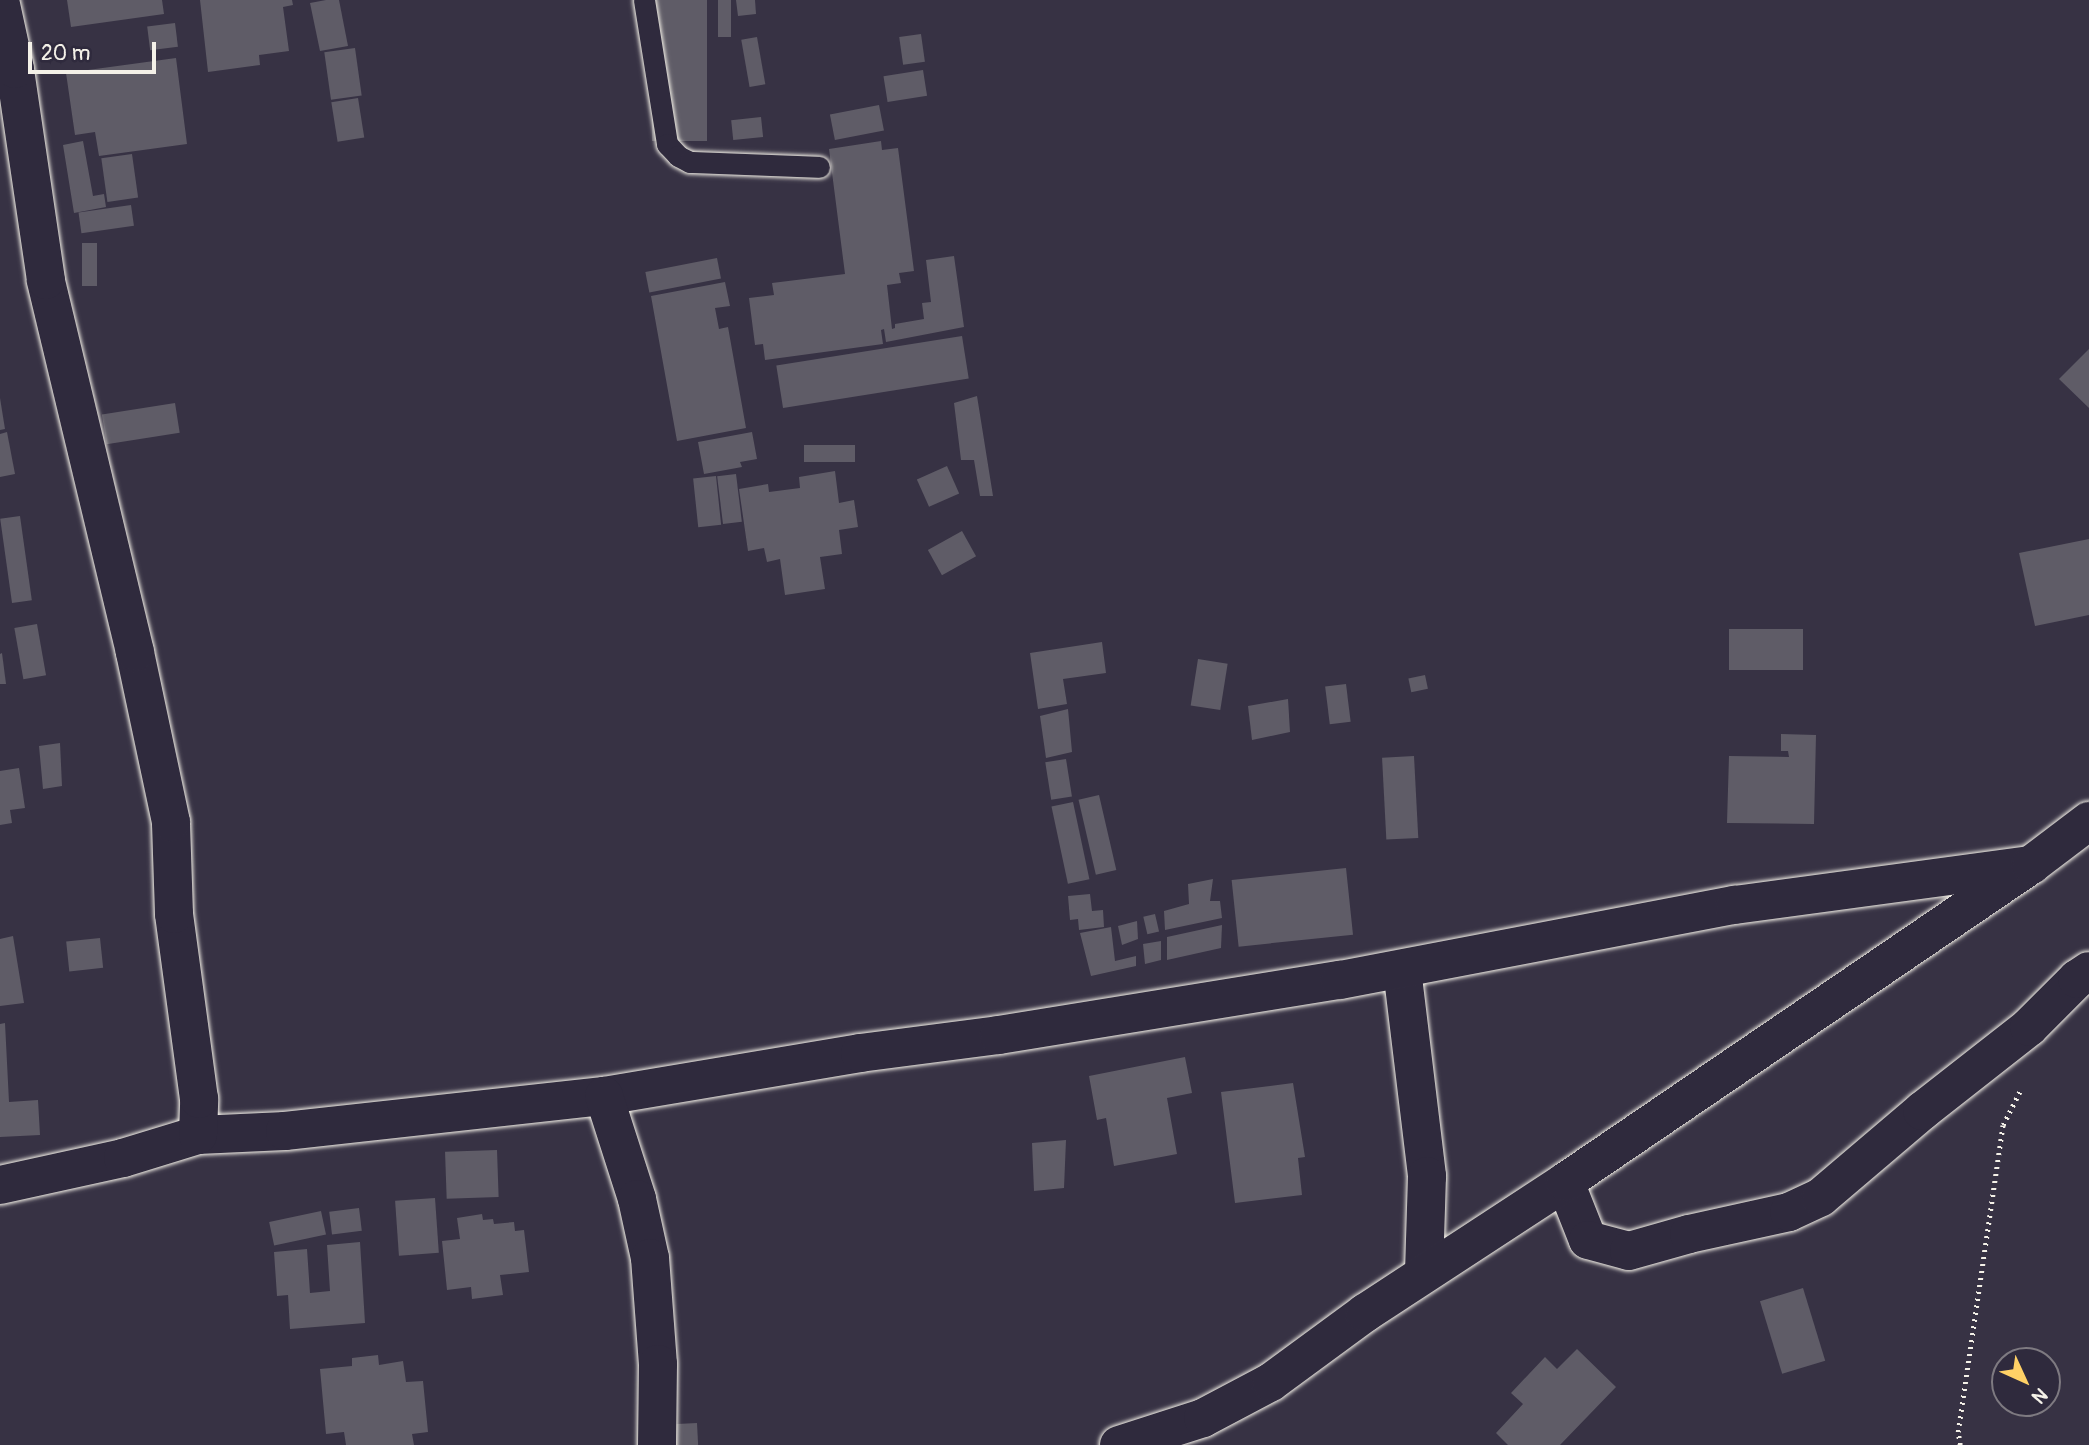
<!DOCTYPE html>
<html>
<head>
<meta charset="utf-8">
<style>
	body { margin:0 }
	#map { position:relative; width:2089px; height:1445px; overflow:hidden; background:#373244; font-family:Pangolin,sans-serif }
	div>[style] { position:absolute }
	.building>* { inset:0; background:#5f5c67; transform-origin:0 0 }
	.path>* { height:4.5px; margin-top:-2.25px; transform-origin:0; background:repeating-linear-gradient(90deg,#f4f1e8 0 2px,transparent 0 7px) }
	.roads { filter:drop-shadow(0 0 2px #f4f1e8) drop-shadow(0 0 2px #f4f1e8) }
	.service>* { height:21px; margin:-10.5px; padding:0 10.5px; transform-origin:10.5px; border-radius:10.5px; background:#2f2a3d }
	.minor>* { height:38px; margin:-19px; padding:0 19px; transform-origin:19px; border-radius:19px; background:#2f2a3d }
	span { translate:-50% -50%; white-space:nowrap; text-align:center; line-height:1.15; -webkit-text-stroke:5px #2f2a3d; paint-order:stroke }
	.north { position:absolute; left:1991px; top:1347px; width:70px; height:70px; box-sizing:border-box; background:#2f2a3d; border:2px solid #7e7a81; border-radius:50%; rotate:135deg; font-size:19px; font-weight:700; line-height:28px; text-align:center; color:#f4f1e8 }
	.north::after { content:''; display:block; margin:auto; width:24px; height:32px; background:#ffd166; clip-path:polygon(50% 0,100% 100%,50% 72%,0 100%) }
	.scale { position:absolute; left:28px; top:42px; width:128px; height:32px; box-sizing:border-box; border:4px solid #f4f1e8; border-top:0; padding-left:9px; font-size:21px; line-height:24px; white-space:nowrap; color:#f4f1e8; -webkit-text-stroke:5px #2f2a3d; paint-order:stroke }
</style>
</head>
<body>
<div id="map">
	<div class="building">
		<i style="clip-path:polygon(67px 0,162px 0,164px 14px,71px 27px)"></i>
		<i style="clip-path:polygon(200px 0,292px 0,293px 5px,283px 7px,289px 51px,259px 55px,260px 65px,208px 72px)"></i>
		<i style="clip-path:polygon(326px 0,339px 0,348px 46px,320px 51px,310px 3px)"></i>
		<i style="left:652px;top:0;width:55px;height:141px"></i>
		<i style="left:718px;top:0;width:13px;height:37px"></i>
		<i style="clip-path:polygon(736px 0,755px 0,756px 14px,738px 16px)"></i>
		<i style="left:175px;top:23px;width:24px;height:28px;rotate:83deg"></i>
		<i style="left:921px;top:34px;width:28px;height:22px;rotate:82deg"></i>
		<i style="left:757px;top:37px;width:48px;height:16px;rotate:80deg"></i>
		<i style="left:355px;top:48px;width:48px;height:31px;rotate:82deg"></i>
		<i style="clip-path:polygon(176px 58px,187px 144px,99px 156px,95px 132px,75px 135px,66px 73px)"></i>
		<i style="left:923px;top:70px;width:26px;height:40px;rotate:81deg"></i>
		<i style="left:358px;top:98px;width:40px;height:27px;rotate:81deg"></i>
		<i style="left:879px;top:105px;width:26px;height:50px;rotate:79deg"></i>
		<i style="left:761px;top:117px;width:20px;height:30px;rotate:84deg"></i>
		<i style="clip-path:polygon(83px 141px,93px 196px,104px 194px,106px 207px,74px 213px,63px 145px)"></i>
		<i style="clip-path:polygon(881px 141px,882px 150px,898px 148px,914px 271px,899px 273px,901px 283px,887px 285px,892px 329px,895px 328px,895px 324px,924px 319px,922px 303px,931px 302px,926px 260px,954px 256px,964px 327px,886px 342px,884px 329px,881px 330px,883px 344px,765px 360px,763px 344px,755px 345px,749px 298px,774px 295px,772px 283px,845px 274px,829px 149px)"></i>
		<i style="left:132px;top:154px;width:44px;height:31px;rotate:82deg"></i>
		<i style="left:131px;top:205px;width:21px;height:53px;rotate:82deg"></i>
		<i style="left:97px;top:243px;width:43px;height:15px;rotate:90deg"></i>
		<i style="left:717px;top:258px;width:21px;height:73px;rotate:79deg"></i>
		<i style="clip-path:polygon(725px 282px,730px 306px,715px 308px,719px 329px,728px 327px,746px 428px,677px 441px,651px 296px)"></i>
		<i style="left:962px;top:336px;width:43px;height:188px;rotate:81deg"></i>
		<i style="clip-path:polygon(2089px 349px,2089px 408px,2059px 379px)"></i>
		<i style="clip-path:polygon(977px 396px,993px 496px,980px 496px,974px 460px,961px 460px,954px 403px)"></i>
		<i style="clip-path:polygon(0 398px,5px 429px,0 430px)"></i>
		<i style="left:175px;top:403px;width:30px;height:74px;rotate:81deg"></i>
		<i style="clip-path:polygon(7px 432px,15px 474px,0 477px,0 434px)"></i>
		<i style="clip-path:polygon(752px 432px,757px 459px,740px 462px,742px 467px,704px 474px,698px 442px)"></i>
		<i style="left:855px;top:445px;width:17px;height:51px;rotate:90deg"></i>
		<i style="left:947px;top:466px;width:30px;height:33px;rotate:66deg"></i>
		<i style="clip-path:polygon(835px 471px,839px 503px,854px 500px,858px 527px,839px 530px,842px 554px,820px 557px,825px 589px,785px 595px,780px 559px,767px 562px,764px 548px,748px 551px,739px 489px,768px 484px,769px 492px,800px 488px,799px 477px)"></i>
		<i style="left:736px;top:474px;width:48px;height:19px;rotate:83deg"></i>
		<i style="left:716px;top:476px;width:49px;height:23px;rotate:84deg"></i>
		<i style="left:20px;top:516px;width:85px;height:20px;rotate:82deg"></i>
		<i style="left:962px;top:531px;width:29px;height:39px;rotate:61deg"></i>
		<i style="clip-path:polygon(2089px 539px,2089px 615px,2035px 626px,2019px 553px)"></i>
		<i style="left:37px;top:624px;width:52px;height:23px;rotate:80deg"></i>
		<i style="left:1729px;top:629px;width:74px;height:41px"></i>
		<i style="clip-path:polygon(1102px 642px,1106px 673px,1063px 679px,1067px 704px,1038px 709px,1030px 653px)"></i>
		<i style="clip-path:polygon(2px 653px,6px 684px,0 684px,0 654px)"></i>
		<i style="left:1198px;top:659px;width:30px;height:47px;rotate:9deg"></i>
		<i style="left:1425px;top:675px;width:14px;height:17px;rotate:78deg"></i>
		<i style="left:1346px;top:684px;width:38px;height:21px;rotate:83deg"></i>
		<i style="clip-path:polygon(1288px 699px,1290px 732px,1252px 740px,1248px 706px)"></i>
		<i style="clip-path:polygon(1068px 709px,1072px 752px,1046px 758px,1040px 716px)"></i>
		<i style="clip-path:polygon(1781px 734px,1816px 735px,1814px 824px,1727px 823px,1729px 756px,1789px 757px,1788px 751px,1781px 751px)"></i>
		<i style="clip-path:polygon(60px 743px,62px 786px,43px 789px,39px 746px)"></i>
		<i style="left:1414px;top:756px;width:82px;height:32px;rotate:87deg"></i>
		<i style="left:1066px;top:759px;width:38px;height:21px;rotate:81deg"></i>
		<i style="clip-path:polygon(19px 768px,25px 808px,10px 810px,12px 823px,0 825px,0 771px)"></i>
		<i style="left:1099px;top:795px;width:77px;height:21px;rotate:77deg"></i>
		<i style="left:1073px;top:802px;width:79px;height:22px;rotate:78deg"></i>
		<i style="left:1346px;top:868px;width:67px;height:115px;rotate:84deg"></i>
		<i style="clip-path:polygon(1213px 879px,1210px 901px,1220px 901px,1222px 918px,1165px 930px,1164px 911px,1189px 904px,1188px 884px)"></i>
		<i style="clip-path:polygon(1090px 894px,1092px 911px,1103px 910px,1104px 927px,1079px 930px,1078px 919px,1070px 920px,1068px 896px)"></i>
		<i style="left:1155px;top:914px;width:18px;height:12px;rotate:77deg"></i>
		<i style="clip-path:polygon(1137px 921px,1138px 939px,1122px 945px,1118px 926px)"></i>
		<i style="clip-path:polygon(1222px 925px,1221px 948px,1167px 960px,1167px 937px)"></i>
		<i style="clip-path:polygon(1111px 927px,1115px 961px,1136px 956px,1136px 966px,1091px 976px,1080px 933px)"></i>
		<i style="clip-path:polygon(13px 936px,24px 1003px,0 1006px,0 939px)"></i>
		<i style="left:100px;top:938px;width:30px;height:34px;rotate:84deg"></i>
		<i style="clip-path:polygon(1161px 941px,1161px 960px,1145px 964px,1143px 944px)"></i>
		<i style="clip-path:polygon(5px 1023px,9px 1102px,38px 1100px,40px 1135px,0 1137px,0 1024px)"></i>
		<i style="clip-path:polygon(1185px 1057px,1192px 1093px,1167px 1098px,1177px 1154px,1114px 1166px,1106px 1118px,1097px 1120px,1089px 1076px)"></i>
		<i style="clip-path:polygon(1293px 1083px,1305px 1157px,1298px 1158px,1302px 1195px,1235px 1203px,1221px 1092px)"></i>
		<i style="clip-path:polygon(1066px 1140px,1064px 1188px,1034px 1191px,1032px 1143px)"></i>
		<i style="left:497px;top:1150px;width:47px;height:52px;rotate:88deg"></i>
		<i style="left:435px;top:1198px;width:55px;height:40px;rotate:86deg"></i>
		<i style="left:359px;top:1208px;width:23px;height:30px;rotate:83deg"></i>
		<i style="left:321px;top:1211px;width:24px;height:53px;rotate:78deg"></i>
		<i style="clip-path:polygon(482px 1214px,483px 1220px,493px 1219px,494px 1224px,514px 1222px,515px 1231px,524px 1230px,529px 1272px,500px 1275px,503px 1295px,472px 1299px,471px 1287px,447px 1290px,442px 1241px,460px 1239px,457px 1218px)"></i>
		<i style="clip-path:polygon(360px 1242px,365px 1323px,290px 1329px,288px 1295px,277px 1296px,274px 1252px,307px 1249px,310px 1293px,330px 1291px,327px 1245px)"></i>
		<i style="left:1803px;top:1288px;width:76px;height:45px;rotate:73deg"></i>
		<i style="clip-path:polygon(1577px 1349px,1616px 1387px,1560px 1445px,1508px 1445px,1496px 1433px,1523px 1404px,1511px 1393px,1545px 1357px,1557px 1369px)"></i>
		<i style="clip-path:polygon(378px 1355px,379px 1365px,403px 1361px,406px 1382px,423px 1381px,428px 1432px,412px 1434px,414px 1445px,346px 1445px,344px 1432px,326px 1434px,320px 1369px,352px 1366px,352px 1358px)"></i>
		<i style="left:697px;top:1423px;width:22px;height:30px;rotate:87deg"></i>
	</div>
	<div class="path">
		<i style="left:1960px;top:1445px;width:13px;rotate:-99deg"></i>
		<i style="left:1958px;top:1432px;width:310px;rotate:-81.7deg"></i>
		<i style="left:2003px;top:1125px;width:40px;rotate:-63.4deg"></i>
	</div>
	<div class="roads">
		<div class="service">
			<i style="left:644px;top:0;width:146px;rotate:80.9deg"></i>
			<i style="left:667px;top:144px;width:16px;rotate:47deg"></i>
			<i style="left:678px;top:156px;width:13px;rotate:27deg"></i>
			<i style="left:690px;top:162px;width:129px;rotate:2.2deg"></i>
		</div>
		<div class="minor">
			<i style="left:1402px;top:969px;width:209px;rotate:83.1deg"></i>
			<i style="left:1427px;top:1176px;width:97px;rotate:91.8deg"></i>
			<i style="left:604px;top:1096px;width:260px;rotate:-9.5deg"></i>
			<i style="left:860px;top:1053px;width:140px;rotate:-7.4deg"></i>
			<i style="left:999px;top:1035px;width:345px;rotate:-9.2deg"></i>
			<i style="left:1340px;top:980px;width:402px;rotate:-10.8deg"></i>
			<i style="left:1735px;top:905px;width:299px;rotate:-7.7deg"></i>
			<i style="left:198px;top:1135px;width:87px;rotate:-2.6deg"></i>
			<i style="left:285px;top:1131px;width:321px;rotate:-6.3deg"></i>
			<i style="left:604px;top:1096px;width:108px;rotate:72.2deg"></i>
			<i style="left:637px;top:1199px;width:60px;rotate:77.6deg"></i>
			<i style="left:650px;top:1258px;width:106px;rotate:85.7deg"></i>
			<i style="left:658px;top:1364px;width:81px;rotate:90.7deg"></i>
			<i style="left:1565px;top:1182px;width:62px;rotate:68.4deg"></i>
			<i style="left:1588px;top:1240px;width:42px;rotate:15deg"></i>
			<i style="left:1629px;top:1251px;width:62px;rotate:-15.8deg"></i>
			<i style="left:1689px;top:1234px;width:102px;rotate:-12.4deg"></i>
			<i style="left:1789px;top:1212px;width:35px;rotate:-25deg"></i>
			<i style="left:1821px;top:1197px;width:133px;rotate:-40.4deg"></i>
			<i style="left:1922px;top:1111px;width:136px;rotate:-38.1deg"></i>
			<i style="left:2029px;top:1027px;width:68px;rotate:-45deg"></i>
			<i style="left:2077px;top:979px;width:14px;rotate:-34deg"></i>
			<i style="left:0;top:1185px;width:126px;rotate:-12.4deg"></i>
			<i style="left:123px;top:1158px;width:78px;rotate:-17deg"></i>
			<i style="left:198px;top:1135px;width:36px;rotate:-88deg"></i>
			<i style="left:199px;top:1099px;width:187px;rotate:-97.7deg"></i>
			<i style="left:174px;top:914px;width:92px;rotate:-91.9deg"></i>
			<i style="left:171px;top:822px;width:174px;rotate:-102deg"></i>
			<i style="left:135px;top:652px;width:382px;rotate:-103.5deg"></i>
			<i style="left:46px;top:280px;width:213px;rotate:-98.4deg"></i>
			<i style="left:15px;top:69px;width:71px;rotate:-102.3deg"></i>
			<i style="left:1119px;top:1445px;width:88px;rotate:-17.8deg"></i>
			<i style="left:1203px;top:1418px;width:77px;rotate:-27.9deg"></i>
			<i style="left:1271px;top:1382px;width:117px;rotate:-36.3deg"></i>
			<i style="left:1365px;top:1313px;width:239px;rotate:-33.2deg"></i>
			<i style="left:1565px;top:1182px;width:564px;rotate:-34.23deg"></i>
			<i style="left:2031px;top:865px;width:73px;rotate:-37.2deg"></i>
		</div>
	</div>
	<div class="north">N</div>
	<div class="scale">20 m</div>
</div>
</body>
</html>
